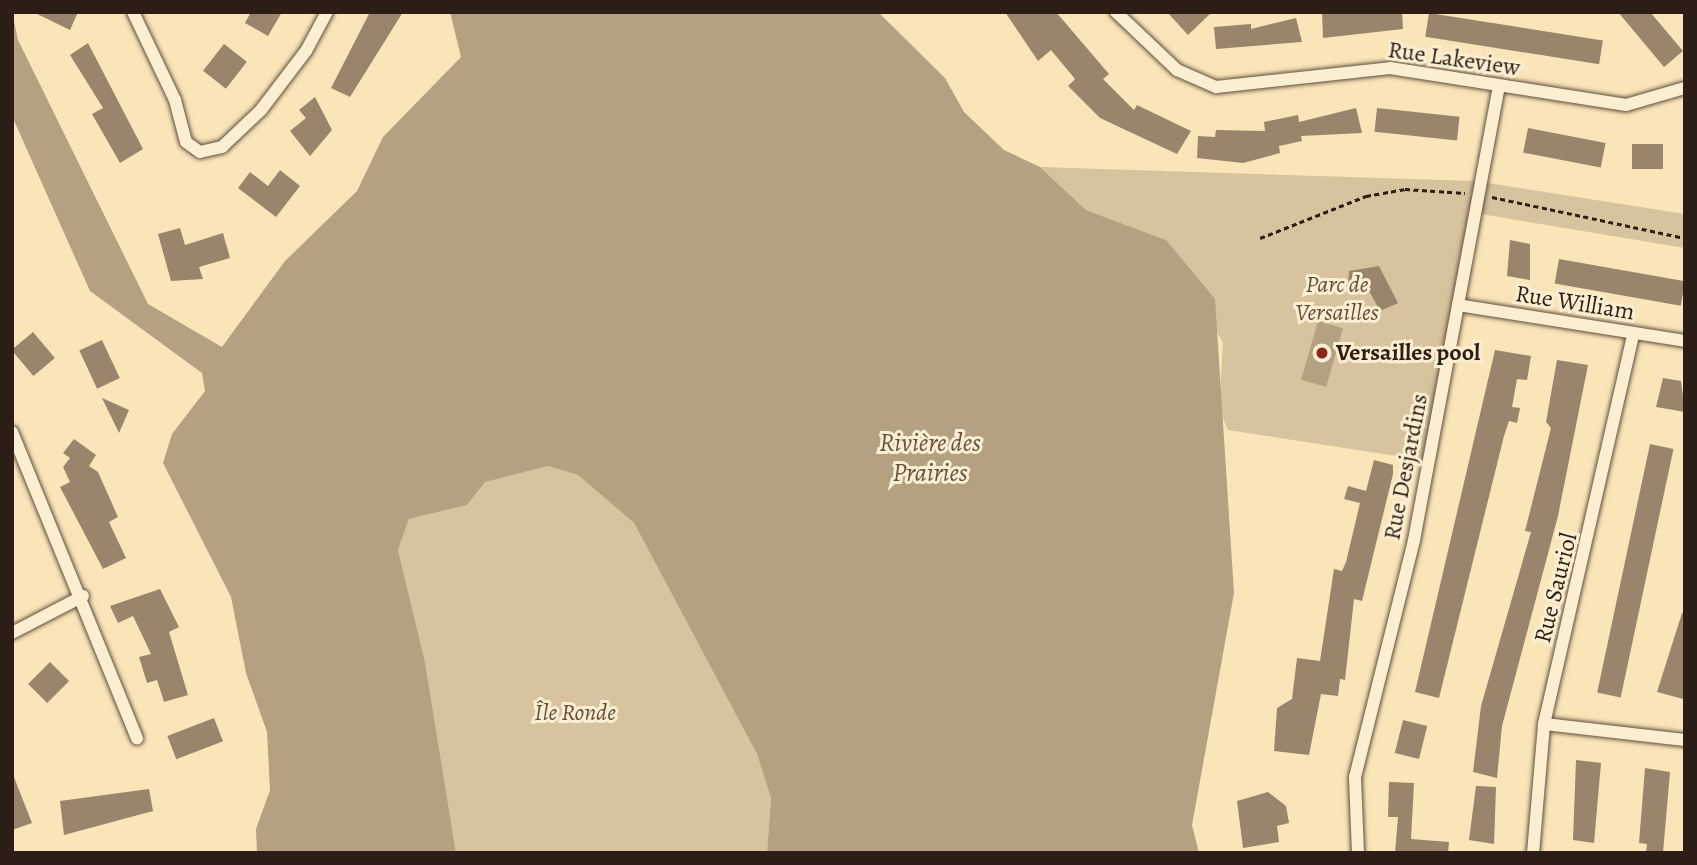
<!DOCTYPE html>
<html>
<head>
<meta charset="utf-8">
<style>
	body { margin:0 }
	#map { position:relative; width:1697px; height:865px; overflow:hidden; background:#fae5b8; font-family:Alegreya,serif }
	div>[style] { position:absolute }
	.green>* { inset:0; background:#d7c39d }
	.water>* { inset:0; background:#b4a181; transform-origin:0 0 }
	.building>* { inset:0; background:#98856b; transform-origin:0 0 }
	.path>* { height:2.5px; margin-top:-1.25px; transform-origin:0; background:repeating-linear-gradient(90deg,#2d1d17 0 5px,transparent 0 8.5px) }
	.roads { filter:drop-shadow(0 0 2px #604f3f) drop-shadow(0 0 2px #604f3f) }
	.street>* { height:12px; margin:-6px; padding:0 6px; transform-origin:6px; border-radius:6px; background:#fceed1 }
	.dots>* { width:19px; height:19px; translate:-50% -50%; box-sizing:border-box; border:4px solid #fceed1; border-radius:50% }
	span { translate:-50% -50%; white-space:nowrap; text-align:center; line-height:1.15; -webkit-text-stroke:6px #fceed1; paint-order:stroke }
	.street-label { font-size:24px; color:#2d1d17 }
	.park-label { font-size:24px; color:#604f3f; font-style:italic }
	.poi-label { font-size:24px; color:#2d1d17; font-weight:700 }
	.left { translate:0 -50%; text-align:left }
	.water-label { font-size:26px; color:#635241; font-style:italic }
	.frame { position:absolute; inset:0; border:14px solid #2d1d17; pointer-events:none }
</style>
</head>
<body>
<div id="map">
	<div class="green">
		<i style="clip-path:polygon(1040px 167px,1475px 181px,1685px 214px,1685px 248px,1475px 213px,1429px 461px,1228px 430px,1219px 409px,1223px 343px,1166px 240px,1086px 210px)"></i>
		<i style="clip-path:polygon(548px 466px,578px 475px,634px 523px,757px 754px,771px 798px,767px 853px,456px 853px,425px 662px,398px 550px,409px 519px,467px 505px,484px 482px)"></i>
	</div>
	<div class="water">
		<i style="clip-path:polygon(12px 12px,18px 40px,148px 304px,222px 347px,285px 261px,357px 191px,383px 137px,461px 57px,450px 12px,878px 12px,945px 78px,964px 112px,1004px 150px,1040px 167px,1086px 210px,1166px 240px,1215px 299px,1234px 593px,1192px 825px,1199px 853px,767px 853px,771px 798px,757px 754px,634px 523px,578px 475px,548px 466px,485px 482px,467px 505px,409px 519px,398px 550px,425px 662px,456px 853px,257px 853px,256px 829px,270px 790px,267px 732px,246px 673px,231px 597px,163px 463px,172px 434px,205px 391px,202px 373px,90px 291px,12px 116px)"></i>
		<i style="left:1318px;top:321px;width:26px;height:61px;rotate:16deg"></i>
	</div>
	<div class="building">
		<i style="clip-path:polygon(33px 12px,78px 12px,70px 30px)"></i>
		<i style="clip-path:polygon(251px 12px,282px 12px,268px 36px,245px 23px)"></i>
		<i style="clip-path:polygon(370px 12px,403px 12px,350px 97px,331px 88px)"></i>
		<i style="clip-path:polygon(1005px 12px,1056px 12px,1109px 74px,1103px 79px,1134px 110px,1137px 105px,1191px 131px,1177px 154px,1100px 118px,1068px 86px,1075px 79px,1051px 50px,1038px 61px)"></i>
		<i style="clip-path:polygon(1167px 12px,1212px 12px,1188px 35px)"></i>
		<i style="clip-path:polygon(1402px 12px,1403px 29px,1323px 38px,1322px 13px)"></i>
		<i style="clip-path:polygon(1618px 12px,1650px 12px,1683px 51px,1664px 67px)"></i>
		<i style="left:1429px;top:13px;width:176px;height:24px;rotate:9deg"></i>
		<i style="clip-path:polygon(1296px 18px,1302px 42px,1216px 49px,1214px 27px,1251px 24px,1251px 29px)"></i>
		<i style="clip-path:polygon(88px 43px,143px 149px,120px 163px,92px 114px,103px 108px,70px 55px)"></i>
		<i style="left:224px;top:44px;width:29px;height:34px;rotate:38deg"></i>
		<i style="clip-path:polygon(315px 97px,332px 130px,310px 156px,290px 131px,306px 118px,299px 110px)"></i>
		<i style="clip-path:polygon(1356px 108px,1362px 133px,1301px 136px,1302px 141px,1279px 146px,1280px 153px,1243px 163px,1197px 158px,1198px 136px,1215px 137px,1216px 130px,1265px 131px,1264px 122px,1298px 115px,1299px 122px)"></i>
		<i style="left:1377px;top:108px;width:83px;height:24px;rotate:6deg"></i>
		<i style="left:1528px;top:128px;width:79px;height:25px;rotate:11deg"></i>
		<i style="left:1632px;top:144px;width:31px;height:25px"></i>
		<i style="clip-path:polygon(280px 170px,300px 186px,276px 217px,238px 188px,250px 172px,268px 186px)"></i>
		<i style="clip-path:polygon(180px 228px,185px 245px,223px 233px,230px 258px,199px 267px,203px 279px,171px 281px,158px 234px)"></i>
		<i style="clip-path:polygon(1510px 240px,1530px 244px,1530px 280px,1507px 276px)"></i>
		<i style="left:1559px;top:259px;width:128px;height:25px;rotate:10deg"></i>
		<i style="clip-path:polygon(1379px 266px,1398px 303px,1380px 311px,1368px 289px,1348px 285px,1349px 271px)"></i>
		<i style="left:33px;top:332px;width:34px;height:28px;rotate:50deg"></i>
		<i style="left:102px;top:340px;width:42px;height:25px;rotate:65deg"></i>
		<i style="clip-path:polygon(1495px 350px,1531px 356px,1527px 380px,1517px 379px,1512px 407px,1520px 408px,1517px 423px,1509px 421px,1504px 436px,1439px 698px,1415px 692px)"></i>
		<i style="clip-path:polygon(1557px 360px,1588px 365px,1558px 516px,1502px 726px,1497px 778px,1473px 772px,1481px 706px,1531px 532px,1525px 531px,1551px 428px,1546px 422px)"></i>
		<i style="clip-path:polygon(1663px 378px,1681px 381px,1685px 412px,1656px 407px)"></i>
		<i style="clip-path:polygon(102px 398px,129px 410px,119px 433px)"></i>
		<i style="clip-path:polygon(74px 439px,96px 455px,89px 466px,98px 472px,118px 517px,109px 522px,126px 558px,103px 569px,60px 487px,70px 482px,63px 467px,70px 458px,63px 453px)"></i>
		<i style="left:1650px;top:444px;width:24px;height:254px;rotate:12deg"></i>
		<i style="clip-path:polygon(1374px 460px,1393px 465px,1393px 474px,1362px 601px,1354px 599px,1345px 680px,1340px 679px,1338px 696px,1321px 694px,1309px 755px,1274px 751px,1277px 708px,1292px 699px,1297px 658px,1320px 661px,1334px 569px,1342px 571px,1346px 562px,1360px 503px,1344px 499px,1348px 486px,1366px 491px)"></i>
		<i style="clip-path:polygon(160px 589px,179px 627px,169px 632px,188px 695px,164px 702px,157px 680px,147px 683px,139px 657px,151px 654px,133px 616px,118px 623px,110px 606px)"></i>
		<i style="clip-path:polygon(1682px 613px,1685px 613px,1683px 699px,1657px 692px)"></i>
		<i style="left:50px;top:662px;width:27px;height:31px;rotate:45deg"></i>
		<i style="left:214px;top:718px;width:25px;height:50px;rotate:69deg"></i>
		<i style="left:1403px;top:720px;width:25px;height:34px;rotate:14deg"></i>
		<i style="clip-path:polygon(1576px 760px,1601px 763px,1594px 843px,1573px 840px)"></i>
		<i style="clip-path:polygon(1645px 768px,1670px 772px,1663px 853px,1646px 853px,1647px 844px,1639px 843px)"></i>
		<i style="clip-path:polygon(12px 772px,32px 823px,12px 830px)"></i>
		<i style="clip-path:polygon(1389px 782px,1414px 783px,1411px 839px,1449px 842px,1448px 853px,1395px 853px,1398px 817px,1388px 817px)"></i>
		<i style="clip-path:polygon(1476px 786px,1496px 787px,1494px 844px,1469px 840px)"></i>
		<i style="clip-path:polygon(149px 789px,153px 811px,64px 835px,60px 801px)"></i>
		<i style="clip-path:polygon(1268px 792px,1286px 806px,1289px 823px,1277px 826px,1279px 842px,1243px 848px,1237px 801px)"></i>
	</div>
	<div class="path">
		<i style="left:1492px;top:197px;width:197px;rotate:12deg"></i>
		<i style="left:1260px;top:238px;width:114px;rotate:-21.6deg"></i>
		<i style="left:1366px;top:196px;width:40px;rotate:-10deg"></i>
		<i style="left:1405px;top:189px;width:60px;rotate:3.8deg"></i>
	</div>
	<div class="roads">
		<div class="street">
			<i style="left:133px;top:12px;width:98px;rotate:64.5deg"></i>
			<i style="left:175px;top:100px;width:43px;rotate:75.3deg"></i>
			<i style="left:186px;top:142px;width:17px;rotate:36deg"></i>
			<i style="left:200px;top:152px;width:23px;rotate:-13deg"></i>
			<i style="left:222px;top:147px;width:54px;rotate:-43.5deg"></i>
			<i style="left:261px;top:110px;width:74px;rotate:-52.7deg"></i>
			<i style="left:306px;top:51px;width:44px;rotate:-61.7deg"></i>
			<i style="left:1116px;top:12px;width:84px;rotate:43.6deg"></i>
			<i style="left:1177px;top:70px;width:43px;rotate:23.6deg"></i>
			<i style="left:1216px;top:87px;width:175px;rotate:-6.2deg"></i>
			<i style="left:1390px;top:68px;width:239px;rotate:8.9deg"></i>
			<i style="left:1626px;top:105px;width:61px;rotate:-16.1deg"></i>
			<i style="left:1458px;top:305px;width:230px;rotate:9deg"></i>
			<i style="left:12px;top:432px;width:331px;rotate:67.8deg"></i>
			<i style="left:12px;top:633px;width:80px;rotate:-27.5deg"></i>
			<i style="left:1544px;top:724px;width:142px;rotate:6.5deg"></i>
			<i style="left:1358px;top:853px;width:76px;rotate:-92.3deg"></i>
			<i style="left:1355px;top:777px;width:244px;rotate:-76deg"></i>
			<i style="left:1414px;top:540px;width:462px;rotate:-79.4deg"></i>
			<i style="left:1533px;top:853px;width:129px;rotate:-85.1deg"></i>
			<i style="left:1544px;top:724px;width:400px;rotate:-77.1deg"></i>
		</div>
	</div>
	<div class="dots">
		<i style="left:1322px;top:353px;background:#8f2418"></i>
	</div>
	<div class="street-label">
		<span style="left:1454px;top:59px;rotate:8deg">Rue Lakeview</span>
		<span style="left:1575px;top:303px;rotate:9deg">Rue William</span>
		<span style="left:1406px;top:467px;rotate:-79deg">Rue Desjardins</span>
		<span style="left:1556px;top:588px;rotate:-76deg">Rue Sauriol</span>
	</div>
	<div class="park-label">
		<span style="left:1337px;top:299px">Parc de<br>Versailles</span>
		<span style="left:575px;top:713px">Île Ronde</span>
	</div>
	<div class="poi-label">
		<span class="left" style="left:1336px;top:353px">Versailles pool</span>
	</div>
	<div class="water-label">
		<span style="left:930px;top:458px">Rivière des<br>Prairies</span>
	</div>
	<div class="frame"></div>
</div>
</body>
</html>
